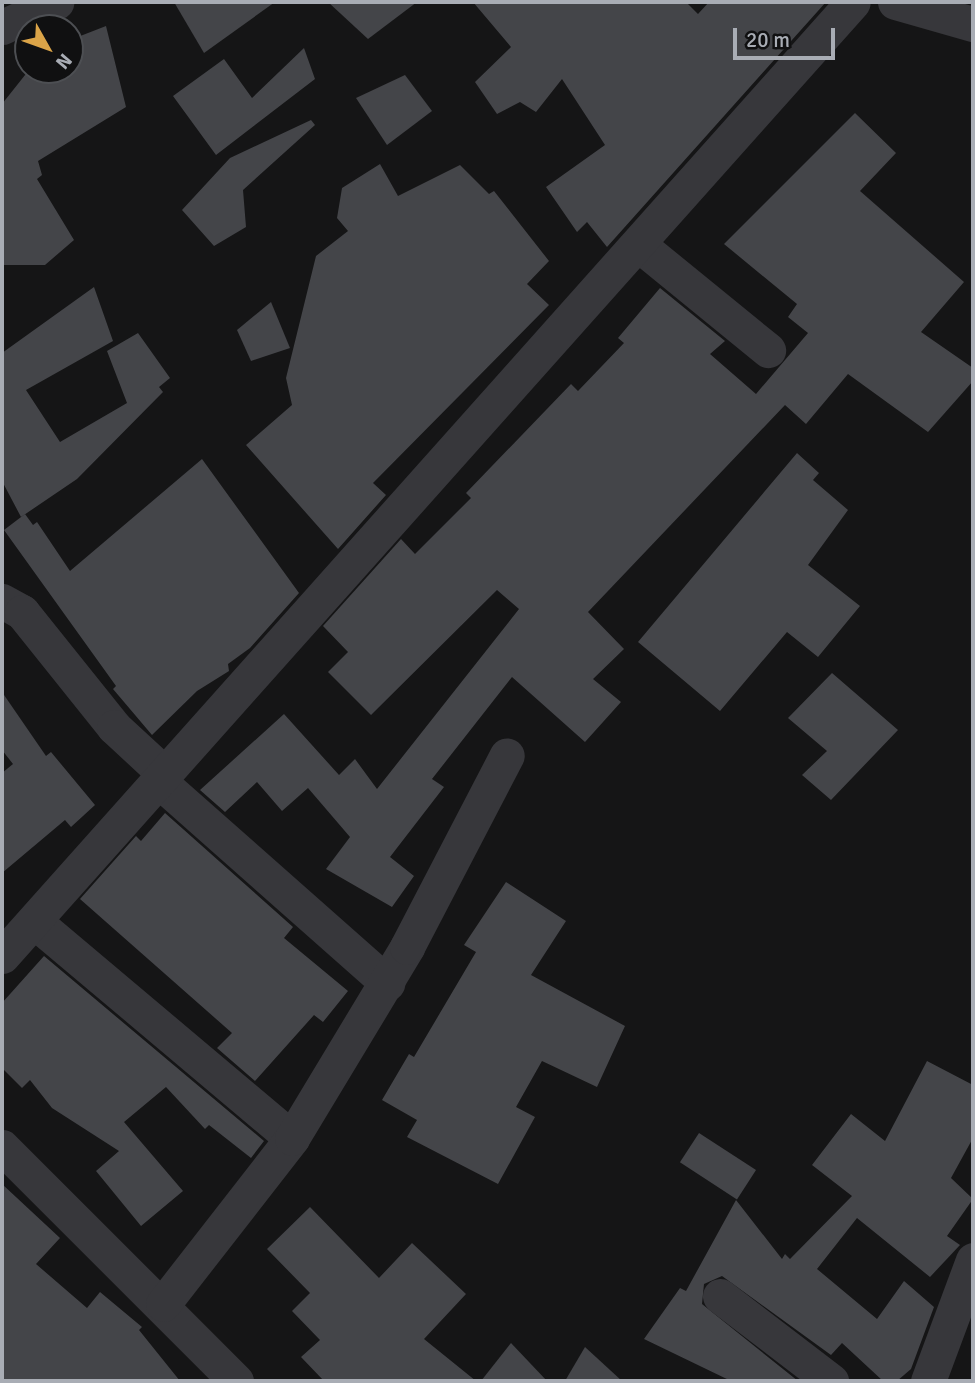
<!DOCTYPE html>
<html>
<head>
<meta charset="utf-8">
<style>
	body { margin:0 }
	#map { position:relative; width:975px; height:1383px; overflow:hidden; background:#151516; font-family:Signika,sans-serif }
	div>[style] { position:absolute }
	.building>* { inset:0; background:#444549; transform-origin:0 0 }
	.street>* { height:35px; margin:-17.5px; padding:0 17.5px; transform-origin:17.5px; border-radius:17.5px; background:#37373b }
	span { translate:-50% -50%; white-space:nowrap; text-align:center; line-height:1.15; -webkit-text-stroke:5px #101011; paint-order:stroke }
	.frame { position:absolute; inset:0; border:4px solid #a9adb5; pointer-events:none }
	.north { position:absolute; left:14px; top:14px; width:70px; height:70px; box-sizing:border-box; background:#101011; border:2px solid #4d4f53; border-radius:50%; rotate:130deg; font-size:19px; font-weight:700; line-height:28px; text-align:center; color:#a9adb5 }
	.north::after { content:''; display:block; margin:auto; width:24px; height:32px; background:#dba448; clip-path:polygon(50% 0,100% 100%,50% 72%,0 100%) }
	.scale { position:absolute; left:733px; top:28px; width:102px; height:32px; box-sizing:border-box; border:4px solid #a9adb5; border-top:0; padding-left:9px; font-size:21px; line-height:24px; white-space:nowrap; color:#a9adb5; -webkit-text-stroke:5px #101011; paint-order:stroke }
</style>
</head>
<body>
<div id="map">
	<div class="building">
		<i style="clip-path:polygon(174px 2px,275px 2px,204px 53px)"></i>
		<i style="clip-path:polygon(328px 2px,417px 2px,368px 39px)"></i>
		<i style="clip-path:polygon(473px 2px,686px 2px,698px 14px,709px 2px,826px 2px,607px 247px,587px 222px,577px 232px,546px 187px,605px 145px,562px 79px,536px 112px,520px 102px,497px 114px,475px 82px,511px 47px)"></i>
		<i style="clip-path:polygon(106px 26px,126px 107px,38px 161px,42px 175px,37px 179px,74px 240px,45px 265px,2px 265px,2px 104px,29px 70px,70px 70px,70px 40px)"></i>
		<i style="clip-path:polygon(304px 48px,315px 79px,216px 155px,173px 96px,224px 59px,252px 98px)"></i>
		<i style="clip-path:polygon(405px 75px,432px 111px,387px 145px,356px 98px)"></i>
		<i style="clip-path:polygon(855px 113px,896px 153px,860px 191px,964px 282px,921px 332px,973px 368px,973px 381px,928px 432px,848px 374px,806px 424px,785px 405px,588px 612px,624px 649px,593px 679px,621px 702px,585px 742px,512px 677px,432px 779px,444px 787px,390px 857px,414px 876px,392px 907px,326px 869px,350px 837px,308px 788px,282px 811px,257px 782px,225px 812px,200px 790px,284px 714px,339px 775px,355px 759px,377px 789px,519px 609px,497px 590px,371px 715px,328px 672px,348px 652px,323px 626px,401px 539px,415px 554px,471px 498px,466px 493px,571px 384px,578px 391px,624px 343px,618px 338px,660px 288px,725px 341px,710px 354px,756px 394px,808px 333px,788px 317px,797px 304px,724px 244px)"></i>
		<i style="clip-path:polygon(311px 120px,315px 125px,243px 190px,246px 227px,214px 246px,182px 210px,230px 158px)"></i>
		<i style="clip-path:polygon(380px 164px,398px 196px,460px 165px,489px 194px,494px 191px,549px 261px,527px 284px,549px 305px,373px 483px,386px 495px,338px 549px,246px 445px,292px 405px,286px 378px,316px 256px,348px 231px,337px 218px,342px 188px)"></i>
		<i style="clip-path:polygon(94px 287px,113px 341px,26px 390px,60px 442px,127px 403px,107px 351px,138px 333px,170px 378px,159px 387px,163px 392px,77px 479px,21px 517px,2px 481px,2px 353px)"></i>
		<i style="clip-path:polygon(271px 302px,290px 348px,251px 361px,237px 330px)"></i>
		<i style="clip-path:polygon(797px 453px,819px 473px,813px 480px,848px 510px,808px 565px,860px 606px,818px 657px,787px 632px,720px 711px,638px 642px)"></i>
		<i style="clip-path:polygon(202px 459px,299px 593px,250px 648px,228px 664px,229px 671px,197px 691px,152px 735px,113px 689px,116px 686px,4px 530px,25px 514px,33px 525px,37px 522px,70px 571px)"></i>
		<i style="clip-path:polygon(832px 673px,898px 730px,831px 800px,802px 775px,827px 751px,788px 718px)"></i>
		<i style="clip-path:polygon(2px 692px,46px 756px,51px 752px,95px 805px,71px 827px,65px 820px,2px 873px,2px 773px,13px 764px,2px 750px)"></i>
		<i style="clip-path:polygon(165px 813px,293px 927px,284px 938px,348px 991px,323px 1022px,314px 1015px,255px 1081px,217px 1048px,232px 1033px,80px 899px,136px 836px,141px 841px)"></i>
		<i style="clip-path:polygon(506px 882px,566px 921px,531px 975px,625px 1026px,597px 1087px,542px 1061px,516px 1107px,535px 1117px,498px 1184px,407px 1137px,417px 1120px,382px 1100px,409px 1054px,414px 1057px,476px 952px,464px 945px)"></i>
		<i style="clip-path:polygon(44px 956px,264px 1141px,251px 1158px,209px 1125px,205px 1129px,166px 1087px,124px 1122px,183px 1191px,141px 1226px,96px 1171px,119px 1151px,52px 1108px,30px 1080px,22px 1088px,2px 1068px,2px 1003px)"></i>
		<i style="clip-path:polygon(927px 1061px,973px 1085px,973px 1138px,951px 1178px,973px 1199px,947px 1236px,960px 1245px,930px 1277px,857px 1218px,817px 1269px,877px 1319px,904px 1281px,934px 1307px,911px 1369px,897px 1381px,883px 1381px,842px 1343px,831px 1355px,722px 1276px,704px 1284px,702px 1304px,798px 1381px,731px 1381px,644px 1339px,680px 1288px,686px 1291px,736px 1200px,782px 1259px,785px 1254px,790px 1259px,852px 1196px,812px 1165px,851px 1114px,885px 1141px)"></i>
		<i style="left:699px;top:1133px;width:68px;height:35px;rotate:33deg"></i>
		<i style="clip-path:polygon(2px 1184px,60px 1238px,36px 1264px,87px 1308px,100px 1292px,142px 1327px,139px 1330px,180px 1381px,2px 1381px)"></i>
		<i style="clip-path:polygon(310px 1207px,379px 1278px,412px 1243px,466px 1294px,424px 1339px,476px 1381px,324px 1381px,301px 1357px,320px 1340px,292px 1311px,310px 1293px,267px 1249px)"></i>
		<i style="clip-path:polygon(511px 1343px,547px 1381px,481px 1381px)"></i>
		<i style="clip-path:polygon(585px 1347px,622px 1381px,565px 1381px)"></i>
	</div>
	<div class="street">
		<i style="left:895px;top:2px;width:81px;rotate:15.8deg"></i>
		<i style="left:2px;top:27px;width:60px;rotate:-24.8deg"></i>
		<i style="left:638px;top:244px;width:168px;rotate:39.2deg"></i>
		<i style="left:2px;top:601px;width:23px;rotate:29deg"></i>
		<i style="left:22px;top:612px;width:147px;rotate:51.3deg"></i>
		<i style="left:114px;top:727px;width:69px;rotate:42.7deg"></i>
		<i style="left:159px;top:781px;width:305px;rotate:41.5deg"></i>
		<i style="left:34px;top:921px;width:337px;rotate:40.1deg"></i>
		<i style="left:2px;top:956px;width:1278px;rotate:-48.27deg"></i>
		<i style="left:2px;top:1147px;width:331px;rotate:45deg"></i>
		<i style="left:720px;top:1296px;width:140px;rotate:37.4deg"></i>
		<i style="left:163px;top:1304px;width:210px;rotate:-52.1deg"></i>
		<i style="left:292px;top:1138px;width:223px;rotate:-58.9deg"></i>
		<i style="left:407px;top:947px;width:216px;rotate:-62.5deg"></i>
		<i style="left:928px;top:1381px;width:129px;rotate:-69.6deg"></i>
	</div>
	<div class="frame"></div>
	<div class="north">N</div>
	<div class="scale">20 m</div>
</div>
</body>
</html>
